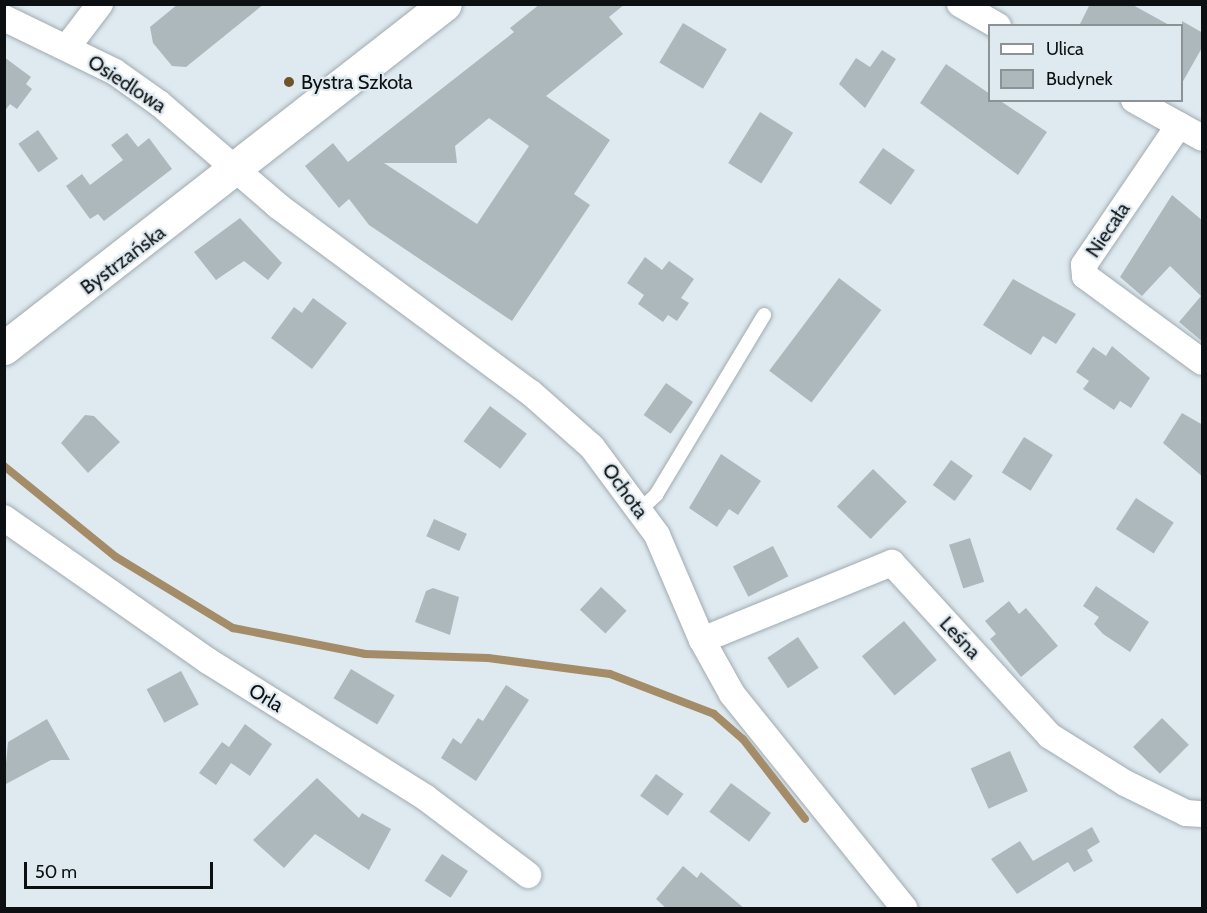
<!DOCTYPE html>
<html>
<head>
<meta charset="utf-8">
<style>
	body { margin:0 }
	#map { position:relative; width:1207px; height:913px; overflow:hidden; background:#dfeaf0; font-family:Cabin,sans-serif }
	div>[style] { position:absolute }
	.stream>* { height:8px; margin:-4px; padding:0 4px; transform-origin:4px; border-radius:4px; background:#a58c68 }
	.building>* { inset:0; background:#adb8bd; transform-origin:0 0 }
	.roads { filter:drop-shadow(0 0 2px #a0abb0) drop-shadow(0 0 2px #a0abb0) }
	.service>* { height:14px; margin:-7px; padding:0 7px; transform-origin:7px; border-radius:7px; background:#fff }
	.minor>* { height:26px; margin:-13px; padding:0 13px; transform-origin:13px; border-radius:13px; background:#fff }
	.secondary>* { height:33px; margin:-16.5px; padding:0 16.5px; transform-origin:16.5px; border-radius:16.5px; background:#fff }
	.dots>* { width:16px; height:16px; translate:-50% -50%; box-sizing:border-box; border:3px solid #dfeaf0; border-radius:50% }
	span { translate:-50% -50%; white-space:nowrap; text-align:center; line-height:1.15; -webkit-text-stroke:4.5px #dfeaf0; paint-order:stroke }
	.poi-label { font-size:20px; color:#0c1012 }
	.left { translate:0 -50%; text-align:left }
	.street-label { font-size:20px; color:#0c1012 }
	.frame { position:absolute; inset:0; border:6px solid #0c1012; pointer-events:none }
	.legend { position:absolute; left:988px; top:24px; width:195px; height:78px; box-sizing:border-box; background:#dfeaf0; border:2px solid #8b9397; margin:0; padding:8px 10px; list-style:none; font-size:18px; color:#0c1012 }
	.legend li { display:flex; align-items:center; gap:12px; height:30px }
	.legend b { width:30px; border:2px solid #8b9397 }
	.scale { position:absolute; left:24px; top:862px; width:189px; height:27px; box-sizing:border-box; border:3px solid #0c1012; border-top:0; padding-left:8px; font-size:18px; line-height:21px; white-space:nowrap; color:#0c1012; -webkit-text-stroke:4px #dfeaf0; paint-order:stroke }
</style>
</head>
<body>
<div id="map">
	<div class="stream">
		<i style="left:4px;top:466px;width:144px;rotate:39.1deg"></i>
		<i style="left:116px;top:557px;width:137px;rotate:31.3deg"></i>
		<i style="left:233px;top:628px;width:135px;rotate:11.1deg"></i>
		<i style="left:365px;top:654px;width:123px;rotate:1.9deg"></i>
		<i style="left:488px;top:658px;width:123px;rotate:7.5deg"></i>
		<i style="left:610px;top:674px;width:111px;rotate:21deg"></i>
		<i style="left:714px;top:714px;width:38px;rotate:41deg"></i>
		<i style="left:743px;top:739px;width:101px;rotate:52.2deg"></i>
	</div>
	<div class="building">
		<i style="clip-path:polygon(178px 4px,264px 4px,186px 67px,172px 66px,153px 43px,150px 27px)"></i>
		<i style="clip-path:polygon(evenodd,540px 4px,625px 4px,609px 17px,623px 34px,546px 96px,610px 140px,574px 194px,590px 205px,512px 321px,369px 225px,349px 199px,339px 208px,305px 166px,333px 143px,348px 162px,514px 32px,510px 28px,540px 4px,489px 118px,529px 146px,477px 224px,384px 163px,457px 163px,455px 146px,489px 118px)"></i>
		<i style="clip-path:polygon(1090px 4px,1131px 4px,1171px 26px,1079px 26px)"></i>
		<i style="clip-path:polygon(1182px 21px,1203px 33px,1203px 46px,1182px 83px)"></i>
		<i style="left:683px;top:23px;width:51px;height:46px;rotate:31deg"></i>
		<i style="clip-path:polygon(882px 50px,896px 59px,865px 108px,839px 84px,856px 58px,870px 67px)"></i>
		<i style="clip-path:polygon(4px 57px,31px 77px,26px 84px,32px 89px,17px 109px,10px 104px,4px 112px)"></i>
		<i style="clip-path:polygon(946px 64px,990px 94px,990px 100px,999px 100px,1047px 132px,1018px 175px,920px 103px)"></i>
		<i style="left:760px;top:112px;width:39px;height:60px;rotate:32deg"></i>
		<i style="left:38px;top:130px;width:35px;height:24px;rotate:55deg"></i>
		<i style="clip-path:polygon(127px 133px,138px 147px,149px 138px,172px 169px,104px 221px,98px 214px,90px 219px,66px 186px,82px 174px,90px 185px,123px 160px,111px 145px)"></i>
		<i style="left:883px;top:148px;width:39px;height:42px;rotate:35deg"></i>
		<i style="clip-path:polygon(1172px 195px,1203px 221px,1203px 342px,1179px 322px,1201px 296px,1170px 266px,1142px 296px,1120px 277px)"></i>
		<i style="clip-path:polygon(240px 218px,282px 263px,268px 280px,244px 261px,216px 280px,194px 252px)"></i>
		<i style="clip-path:polygon(645px 257px,662px 270px,669px 261px,694px 279px,681px 298px,689px 303px,677px 321px,668px 315px,663px 322px,638px 304px,644px 295px,627px 283px)"></i>
		<i style="left:839px;top:278px;width:53px;height:116px;rotate:37deg"></i>
		<i style="clip-path:polygon(1013px 279px,1076px 314px,1056px 344px,1043px 336px,1031px 355px,983px 325px)"></i>
		<i style="clip-path:polygon(313px 298px,347px 323px,312px 369px,271px 338px,294px 307px,302px 313px)"></i>
		<i style="clip-path:polygon(1112px 346px,1150px 378px,1131px 408px,1120px 401px,1114px 410px,1083px 389px,1089px 381px,1076px 372px,1093px 347px,1106px 356px)"></i>
		<i style="left:666px;top:383px;width:33px;height:39px;rotate:35deg"></i>
		<i style="left:490px;top:406px;width:46px;height:44px;rotate:37deg"></i>
		<i style="clip-path:polygon(1182px 413px,1203px 425px,1203px 477px,1163px 443px)"></i>
		<i style="clip-path:polygon(85px 415px,94px 416px,120px 442px,88px 473px,61px 443px)"></i>
		<i style="left:1024px;top:437px;width:34px;height:42px;rotate:32deg"></i>
		<i style="clip-path:polygon(721px 454px,761px 481px,738px 515px,729px 509px,717px 527px,689px 508px)"></i>
		<i style="left:951px;top:460px;width:27px;height:31px;rotate:36deg"></i>
		<i style="left:873px;top:469px;width:47px;height:52px;rotate:44deg"></i>
		<i style="left:1136px;top:498px;width:45px;height:37px;rotate:33deg"></i>
		<i style="left:434px;top:519px;width:36px;height:19px;rotate:24deg"></i>
		<i style="left:970px;top:538px;width:46px;height:22px;rotate:72deg"></i>
		<i style="left:773px;top:546px;width:34px;height:45px;rotate:63deg"></i>
		<i style="clip-path:polygon(1096px 586px,1149px 622px,1130px 652px,1103px 634px,1094px 624px,1099px 617px,1083px 606px)"></i>
		<i style="left:601px;top:587px;width:35px;height:31px;rotate:43deg"></i>
		<i style="clip-path:polygon(433px 588px,459px 597px,450px 635px,415px 622px,426px 591px)"></i>
		<i style="clip-path:polygon(1009px 601px,1019px 614px,1026px 608px,1058px 646px,1021px 677px,990px 639px,996px 634px,985px 621px)"></i>
		<i style="left:904px;top:621px;width:51px;height:55px;rotate:50deg"></i>
		<i style="left:798px;top:637px;width:37px;height:37px;rotate:56deg"></i>
		<i style="left:351px;top:669px;width:51px;height:34px;rotate:31deg"></i>
		<i style="left:181px;top:671px;width:38px;height:39px;rotate:62deg"></i>
		<i style="clip-path:polygon(506px 685px,529px 700px,476px 781px,441px 758px,453px 738px,461px 744px,478px 718px,483px 721px)"></i>
		<i style="left:1162px;top:718px;width:38px;height:41px;rotate:45deg"></i>
		<i style="clip-path:polygon(47px 719px,70px 760px,51px 760px,4px 785px,8px 742px)"></i>
		<i style="clip-path:polygon(245px 724px,272px 744px,250px 776px,231px 763px,216px 785px,199px 773px,222px 742px,229px 747px)"></i>
		<i style="left:1010px;top:751px;width:44px;height:43px;rotate:66deg"></i>
		<i style="left:656px;top:774px;width:34px;height:27px;rotate:36deg"></i>
		<i style="clip-path:polygon(317px 778px,359px 818px,362px 813px,391px 829px,369px 870px,315px 834px,284px 868px,253px 840px)"></i>
		<i style="left:731px;top:783px;width:50px;height:36px;rotate:37deg"></i>
		<i style="clip-path:polygon(1092px 827px,1100px 842px,1087px 850px,1093px 861px,1074px 872px,1068px 862px,1017px 894px,991px 859px,1020px 841px,1033px 861px)"></i>
		<i style="left:442px;top:854px;width:31px;height:32px;rotate:33deg"></i>
		<i style="clip-path:polygon(683px 866px,697px 878px,701px 872px,745px 909px,667px 909px,656px 899px)"></i>
	</div>
	<div class="roads">
		<div class="service">
			<i style="left:641px;top:509px;width:21px;rotate:-43deg"></i>
			<i style="left:656px;top:495px;width:210px;rotate:-59deg"></i>
		</div>
		<div class="minor">
			<i style="left:960px;top:4px;width:44px;rotate:30.1deg"></i>
			<i style="left:4px;top:18px;width:123px;rotate:25.9deg"></i>
			<i style="left:115px;top:72px;width:55px;rotate:35.4deg"></i>
			<i style="left:160px;top:104px;width:156px;rotate:40.8deg"></i>
			<i style="left:278px;top:206px;width:315px;rotate:36.5deg"></i>
			<i style="left:531px;top:393px;width:81px;rotate:41.5deg"></i>
			<i style="left:592px;top:447px;width:109px;rotate:53.5deg"></i>
			<i style="left:657px;top:535px;width:114px;rotate:66.8deg"></i>
			<i style="left:702px;top:640px;width:62px;rotate:60.9deg"></i>
			<i style="left:732px;top:694px;width:275px;rotate:51.2deg"></i>
			<i style="left:68px;top:46px;width:53px;rotate:-52.7deg"></i>
			<i style="left:1134px;top:100px;width:51px;rotate:29.1deg"></i>
			<i style="left:1179px;top:125px;width:169px;rotate:124.2deg"></i>
			<i style="left:1084px;top:265px;width:11px;rotate:85deg"></i>
			<i style="left:1085px;top:276px;width:145px;rotate:36.3deg"></i>
			<i style="left:1179px;top:125px;width:26px;rotate:29deg"></i>
			<i style="left:4px;top:518px;width:249px;rotate:35deg"></i>
			<i style="left:208px;top:661px;width:257px;rotate:32.1deg"></i>
			<i style="left:426px;top:798px;width:128px;rotate:37deg"></i>
			<i style="left:702px;top:640px;width:205px;rotate:-22.1deg"></i>
			<i style="left:892px;top:563px;width:234px;rotate:47.6deg"></i>
			<i style="left:1050px;top:736px;width:89px;rotate:32.1deg"></i>
			<i style="left:1125px;top:783px;width:68px;rotate:26.2deg"></i>
			<i style="left:1186px;top:813px;width:16px;rotate:4deg"></i>
		</div>
		<div class="secondary">
			<i style="left:4px;top:348px;width:559px;rotate:-37.96deg"></i>
		</div>
	</div>
	<div class="dots">
		<i style="left:289px;top:82px;background:#705327"></i>
	</div>
	<div class="poi-label">
		<span class="left" style="left:301px;top:82px">Bystra Szkoła</span>
	</div>
	<div class="street-label">
		<span style="left:127px;top:84px;rotate:33deg">Osiedlowa</span>
		<span style="left:1108px;top:230px;rotate:-56deg">Niecała</span>
		<span style="left:123px;top:260px;rotate:-37deg">Bystrzańska</span>
		<span style="left:625px;top:491px;rotate:54deg">Ochota</span>
		<span style="left:960px;top:638px;rotate:47deg">Leśna</span>
		<span style="left:266px;top:698px;rotate:31deg">Orla</span>
	</div>
	<div class="frame"></div>
	<ul class="legend">
	<li><b style="height:8px;background:#fff"></b>Ulica</li>
	<li><b style="height:16px;background:#adb8bd"></b>Budynek</li>
	</ul>
	<div class="scale">50 m</div>
</div>
</body>
</html>
